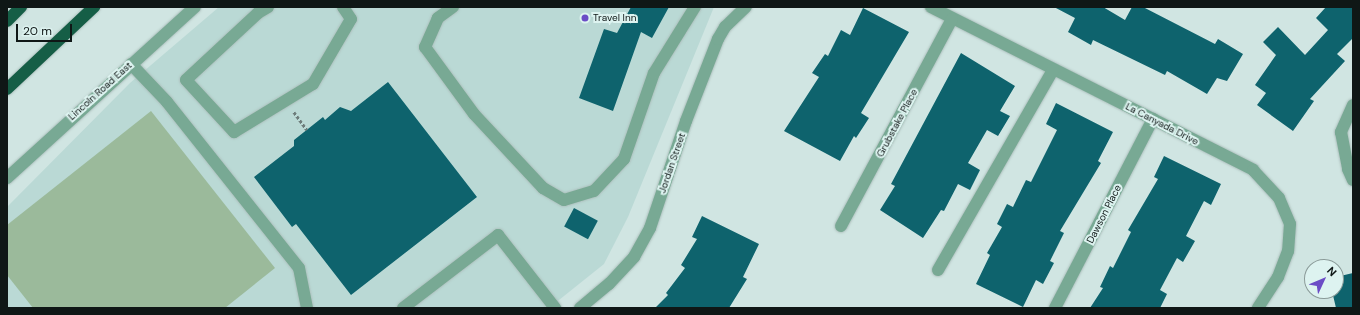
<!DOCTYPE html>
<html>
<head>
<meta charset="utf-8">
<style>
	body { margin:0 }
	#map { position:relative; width:1360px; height:315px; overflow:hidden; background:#d0e5e2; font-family:"DM Sans",sans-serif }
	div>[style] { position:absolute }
	.built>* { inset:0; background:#bad9d5 }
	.green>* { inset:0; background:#9bba9b }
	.building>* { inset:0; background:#0e636d; transform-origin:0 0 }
	.path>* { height:2.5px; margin-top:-1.25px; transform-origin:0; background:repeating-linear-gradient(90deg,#6d7c7a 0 3px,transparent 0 5px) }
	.roads { filter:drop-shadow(0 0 1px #adc0bd) drop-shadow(0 0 1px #adc0bd) }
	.minor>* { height:12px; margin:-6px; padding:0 6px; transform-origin:6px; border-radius:6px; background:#78a994 }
	.highway>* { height:12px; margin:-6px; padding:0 6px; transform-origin:6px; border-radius:6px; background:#155e46 }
	.dots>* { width:11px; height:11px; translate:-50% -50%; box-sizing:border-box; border:2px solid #ddf3f0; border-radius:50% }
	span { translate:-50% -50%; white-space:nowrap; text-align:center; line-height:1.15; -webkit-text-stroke:4px #ddf3f0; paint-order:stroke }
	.poi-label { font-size:10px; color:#0f1716 }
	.left { translate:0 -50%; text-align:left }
	.street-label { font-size:10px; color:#0f1716 }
	.frame { position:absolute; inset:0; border:8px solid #0f1716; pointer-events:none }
	.north { position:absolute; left:1304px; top:259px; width:40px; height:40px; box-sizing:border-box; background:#ddf3f0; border:1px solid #8b9b99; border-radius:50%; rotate:46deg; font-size:11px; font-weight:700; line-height:16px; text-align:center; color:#0f1716 }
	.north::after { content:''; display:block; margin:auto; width:14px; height:18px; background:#6b4cc6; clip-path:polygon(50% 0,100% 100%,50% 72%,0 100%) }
	.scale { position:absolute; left:16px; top:24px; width:56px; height:18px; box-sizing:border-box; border:2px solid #0f1716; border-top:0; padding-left:5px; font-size:12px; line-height:14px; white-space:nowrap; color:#0f1716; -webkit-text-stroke:3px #ddf3f0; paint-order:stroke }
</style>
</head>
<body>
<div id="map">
	<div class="built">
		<i style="clip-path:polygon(219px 7px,714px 7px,628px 217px,604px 264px,549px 308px,7px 308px,7px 207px,130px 83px)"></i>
	</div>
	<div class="green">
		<i style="clip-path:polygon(151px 111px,275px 268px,225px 308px,33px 308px,7px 275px,7px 225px)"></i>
	</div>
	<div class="building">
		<i style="clip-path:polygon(631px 7px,669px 7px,652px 38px,641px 32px,613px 111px,579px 98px,604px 29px,617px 33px)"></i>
		<i style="clip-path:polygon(1054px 7px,1103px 7px,1125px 20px,1132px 7px,1143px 7px,1215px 44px,1218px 39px,1243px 54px,1227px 81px,1217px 78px,1207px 94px,1167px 71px,1165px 75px,1093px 40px,1091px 45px,1068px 32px,1075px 18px)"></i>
		<i style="clip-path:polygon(1326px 7px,1353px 7px,1353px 38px,1337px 54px,1345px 61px,1310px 99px,1314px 101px,1293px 131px,1257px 105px,1266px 93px,1255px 85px,1276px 55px,1263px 42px,1278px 27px,1305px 55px,1328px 30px,1316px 18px)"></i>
		<i style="clip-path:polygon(863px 8px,909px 32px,861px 113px,869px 118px,856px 138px,854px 136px,840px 161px,784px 131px,819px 77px,812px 73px,825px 54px,828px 56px,841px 30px,850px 35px)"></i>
		<i style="clip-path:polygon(961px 53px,1015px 86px,1000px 111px,1010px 116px,998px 136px,987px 130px,968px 163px,980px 170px,970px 190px,958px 184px,944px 211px,941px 210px,923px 238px,880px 210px,895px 186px,891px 184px)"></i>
		<i style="clip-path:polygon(388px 82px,477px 197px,351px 295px,296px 224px,292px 227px,254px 177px,294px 146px,294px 140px,323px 117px,325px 120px,340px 107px,351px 111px)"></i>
		<i style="clip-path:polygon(1056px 103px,1113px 132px,1098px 161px,1101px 163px,1060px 231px,1064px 233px,1050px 261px,1054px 263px,1043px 284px,1036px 280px,1023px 307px,976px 284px,990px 255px,987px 253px,1002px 227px,997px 224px,1007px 204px,1013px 207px,1026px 180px,1031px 182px,1057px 130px,1046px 124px)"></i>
		<i style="clip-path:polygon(1164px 156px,1221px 184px,1211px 205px,1204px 201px,1186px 236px,1195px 241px,1183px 262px,1177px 258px,1160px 290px,1167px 294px,1160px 308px,1090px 308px,1103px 288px,1100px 287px,1110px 266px,1113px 268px,1131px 232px,1128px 230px,1158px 179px,1154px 177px)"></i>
		<i style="left:574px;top:208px;width:27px;height:21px;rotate:28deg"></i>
		<i style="clip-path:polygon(702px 216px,759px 244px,743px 277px,747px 279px,729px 308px,655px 308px,668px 295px,666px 293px,685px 268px,681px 265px,697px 239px,692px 237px)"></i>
		<i style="clip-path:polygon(1353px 273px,1353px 308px,1336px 308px,1332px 291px,1336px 291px,1336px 277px)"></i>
	</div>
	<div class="path">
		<i style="left:294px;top:112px;width:22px;rotate:54deg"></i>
	</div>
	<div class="roads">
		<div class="minor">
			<i style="left:268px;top:7px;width:12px;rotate:149deg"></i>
			<i style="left:258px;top:13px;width:98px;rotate:137.1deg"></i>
			<i style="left:186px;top:80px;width:71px;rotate:47.3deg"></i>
			<i style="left:234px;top:132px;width:92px;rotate:-31.3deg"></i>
			<i style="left:313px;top:84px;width:75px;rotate:-59.7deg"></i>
			<i style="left:351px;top:19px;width:14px;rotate:-124deg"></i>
			<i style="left:453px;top:7px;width:19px;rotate:144deg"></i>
			<i style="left:438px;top:18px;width:32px;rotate:114deg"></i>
			<i style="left:425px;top:47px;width:83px;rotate:53.8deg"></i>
			<i style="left:474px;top:114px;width:101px;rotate:47deg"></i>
			<i style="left:543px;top:188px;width:24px;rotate:30deg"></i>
			<i style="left:564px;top:200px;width:31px;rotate:-17deg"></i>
			<i style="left:594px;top:191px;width:44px;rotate:-46.8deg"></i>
			<i style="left:624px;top:159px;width:91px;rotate:-70.8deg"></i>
			<i style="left:654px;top:73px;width:78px;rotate:-58.2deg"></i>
			<i style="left:931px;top:7px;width:361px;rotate:26.8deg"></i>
			<i style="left:1253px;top:170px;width:38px;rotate:47deg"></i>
			<i style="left:1279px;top:198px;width:28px;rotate:67deg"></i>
			<i style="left:1290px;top:224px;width:27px;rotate:94deg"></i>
			<i style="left:1288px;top:251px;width:28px;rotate:111deg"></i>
			<i style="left:1278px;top:277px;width:37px;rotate:123deg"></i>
			<i style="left:131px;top:64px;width:52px;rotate:46.5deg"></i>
			<i style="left:167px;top:102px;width:212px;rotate:51.5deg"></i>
			<i style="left:299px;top:268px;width:41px;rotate:78.7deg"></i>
			<i style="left:1353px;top:105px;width:30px;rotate:114deg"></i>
			<i style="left:1341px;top:132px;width:38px;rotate:79deg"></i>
			<i style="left:1348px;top:169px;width:12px;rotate:66deg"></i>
			<i style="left:7px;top:178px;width:254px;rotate:-42.3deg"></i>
			<i style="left:841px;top:226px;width:235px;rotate:-61.8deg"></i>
			<i style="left:938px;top:270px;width:231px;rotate:-60.1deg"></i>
			<i style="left:403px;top:308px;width:120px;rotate:-37.5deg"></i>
			<i style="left:498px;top:235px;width:93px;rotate:52deg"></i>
			<i style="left:580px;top:308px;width:38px;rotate:-40deg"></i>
			<i style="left:609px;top:284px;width:37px;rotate:-47deg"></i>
			<i style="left:634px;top:257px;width:33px;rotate:-61deg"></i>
			<i style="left:650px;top:228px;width:113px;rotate:-71.4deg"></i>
			<i style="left:686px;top:121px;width:88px;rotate:-68.7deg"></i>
			<i style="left:718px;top:39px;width:14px;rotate:-60deg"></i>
			<i style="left:725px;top:27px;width:29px;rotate:-44deg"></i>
			<i style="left:1055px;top:308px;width:213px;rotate:-62.6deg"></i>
		</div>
		<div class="highway">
			<i style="left:7px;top:21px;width:20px;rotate:-45deg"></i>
			<i style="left:7px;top:89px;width:120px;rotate:-43.3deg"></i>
		</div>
	</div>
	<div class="dots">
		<i style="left:585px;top:18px;background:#6b4cc6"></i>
	</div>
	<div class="poi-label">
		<span class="left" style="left:593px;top:18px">Travel Inn</span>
	</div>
	<div class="street-label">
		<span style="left:100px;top:91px;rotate:-42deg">Lincoln Road East</span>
		<span style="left:897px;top:123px;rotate:-62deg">Grubstake Place</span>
		<span style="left:1162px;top:124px;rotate:27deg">La Canyada Drive</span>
		<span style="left:672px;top:163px;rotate:-71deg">Jordan Street</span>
		<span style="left:1104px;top:214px;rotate:-63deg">Dawson Place</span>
	</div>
	<div class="frame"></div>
	<div class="north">N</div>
	<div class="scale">20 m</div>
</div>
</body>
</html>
